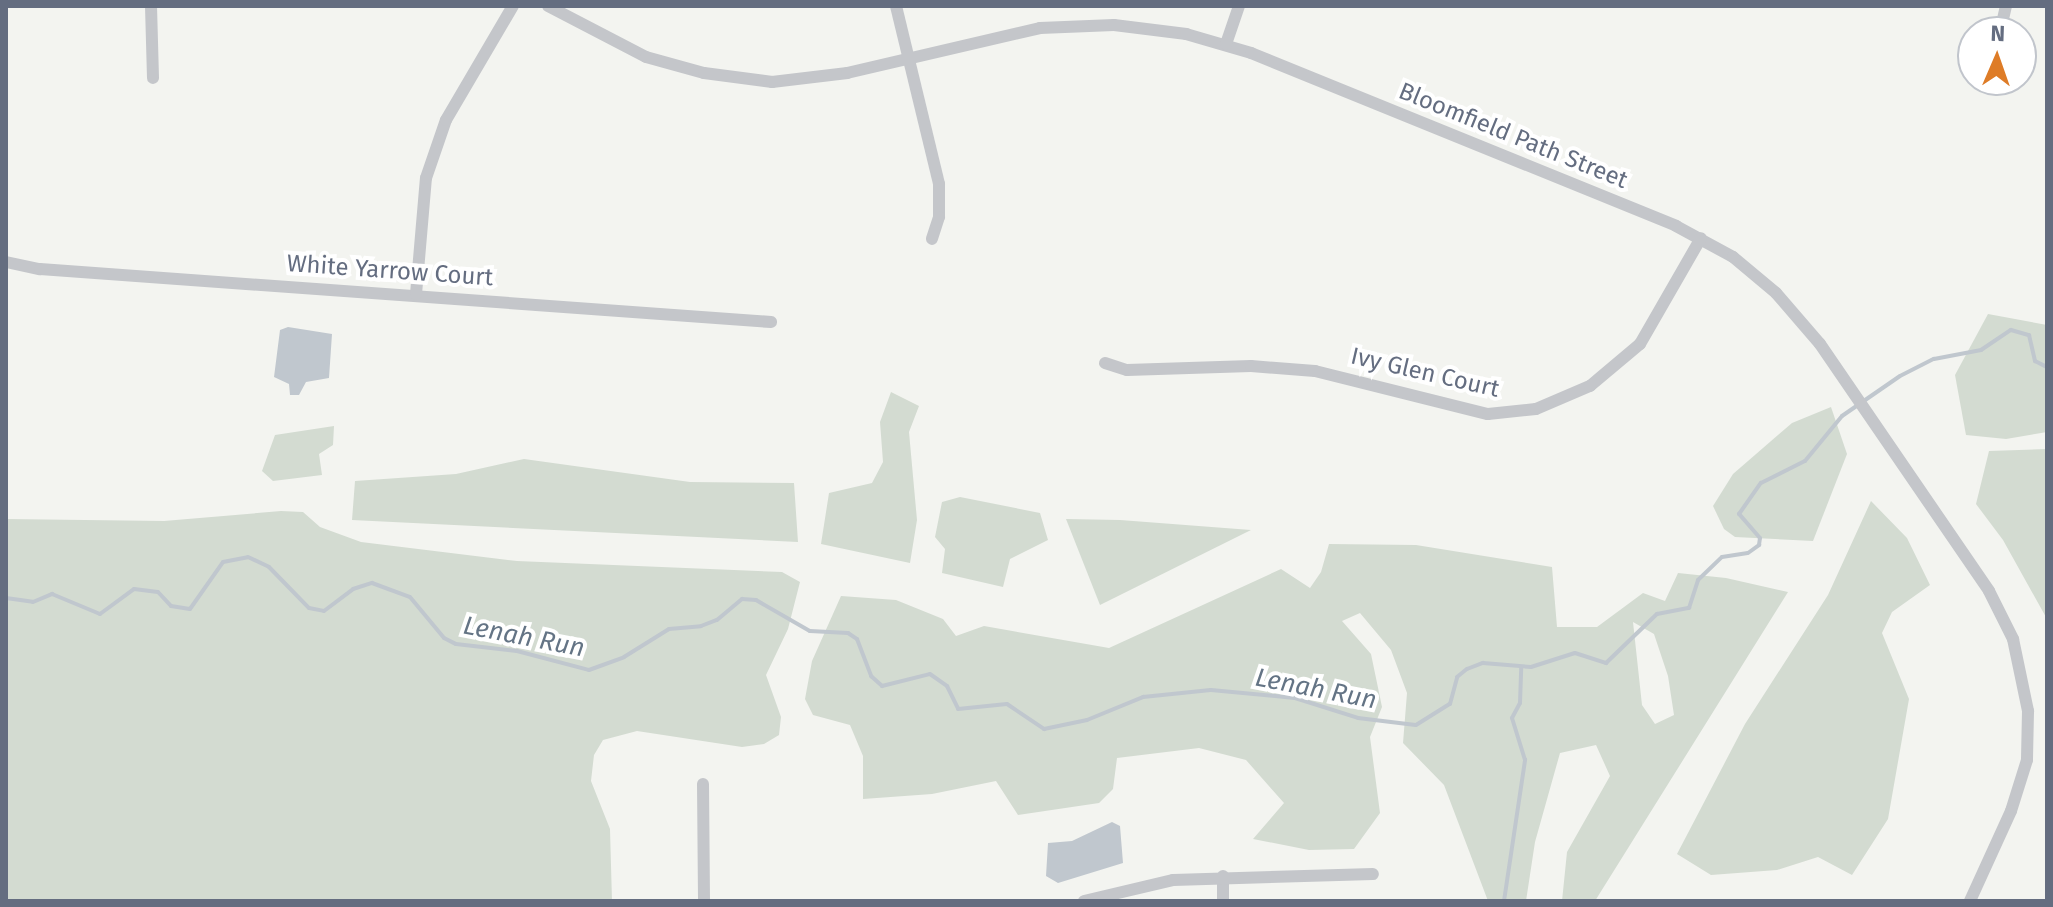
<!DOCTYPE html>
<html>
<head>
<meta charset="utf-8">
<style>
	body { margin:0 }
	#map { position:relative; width:2053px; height:907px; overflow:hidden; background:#f3f4f0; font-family:"Fira Sans",sans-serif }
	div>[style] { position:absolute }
	.green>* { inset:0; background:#d3dbd1 }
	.water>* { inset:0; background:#c0c7ce }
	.stream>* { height:4px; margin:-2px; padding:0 2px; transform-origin:2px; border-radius:2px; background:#c0c7ce }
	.minor>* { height:12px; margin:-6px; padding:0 6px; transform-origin:6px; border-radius:6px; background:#c4c6ca }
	span { translate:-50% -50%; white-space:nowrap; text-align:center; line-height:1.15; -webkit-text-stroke:8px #fff; paint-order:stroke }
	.street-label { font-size:24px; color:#646d80 }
	.water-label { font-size:26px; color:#647485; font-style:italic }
	.frame { position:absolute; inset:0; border:8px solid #646d80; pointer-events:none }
	.north { position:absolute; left:1957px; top:16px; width:80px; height:80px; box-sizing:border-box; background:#fff; border:2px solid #c1c5cc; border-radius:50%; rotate:2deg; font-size:22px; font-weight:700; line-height:32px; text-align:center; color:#646d80 }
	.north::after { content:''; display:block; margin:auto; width:28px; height:36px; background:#de7c27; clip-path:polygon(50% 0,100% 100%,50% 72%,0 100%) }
</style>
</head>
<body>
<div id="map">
	<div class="green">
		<i style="clip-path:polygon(1988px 314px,2047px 325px,2047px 432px,2006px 439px,1966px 435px,1955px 375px)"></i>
		<i style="clip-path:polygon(891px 392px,919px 406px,909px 432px,917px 520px,910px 563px,821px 544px,829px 493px,872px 483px,883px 462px,880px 422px)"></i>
		<i style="clip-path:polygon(1831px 407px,1847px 454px,1813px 541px,1735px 537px,1724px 529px,1713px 506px,1733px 474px,1792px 423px)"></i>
		<i style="clip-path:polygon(334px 426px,333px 445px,319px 454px,322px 475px,273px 481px,262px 471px,275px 435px)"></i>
		<i style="clip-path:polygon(2047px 449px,2047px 619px,2003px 540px,1976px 504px,1989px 451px)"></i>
		<i style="clip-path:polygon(524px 459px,690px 482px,794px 483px,798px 542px,352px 520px,355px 481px,456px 474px)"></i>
		<i style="clip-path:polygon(960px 497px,1040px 513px,1048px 540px,1010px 559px,1003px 587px,942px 573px,945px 549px,935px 537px,942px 502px)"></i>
		<i style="clip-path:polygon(1871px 501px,1907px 538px,1930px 585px,1892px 612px,1882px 633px,1909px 699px,1888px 819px,1852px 875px,1818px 857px,1777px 870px,1711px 875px,1677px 854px,1745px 724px,1828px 595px)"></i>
		<i style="clip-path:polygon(281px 511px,303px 512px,320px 527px,361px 542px,517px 561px,782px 572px,800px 582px,788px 629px,766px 675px,781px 717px,779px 735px,764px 744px,742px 747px,637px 731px,603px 740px,594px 755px,591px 781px,610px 829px,612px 901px,6px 901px,6px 519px,164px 521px)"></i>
		<i style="clip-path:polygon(1066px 519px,1120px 520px,1251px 530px,1100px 605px)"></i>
		<i style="clip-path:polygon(evenodd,1329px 544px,1416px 545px,1552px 567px,1557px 627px,1597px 627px,1643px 593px,1665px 601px,1678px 573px,1726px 578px,1788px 592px,1595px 901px,1562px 901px,1567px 852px,1610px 776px,1596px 745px,1560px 753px,1535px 842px,1526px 901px,1488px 901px,1444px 785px,1403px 743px,1407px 693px,1391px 650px,1360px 613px,1342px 621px,1371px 654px,1382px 707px,1370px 737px,1380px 813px,1354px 849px,1309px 850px,1253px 839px,1284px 803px,1246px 760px,1199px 748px,1117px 758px,1113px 789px,1099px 803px,1018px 815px,996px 781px,932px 794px,863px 799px,863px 756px,850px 725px,813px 715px,805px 699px,812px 661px,841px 596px,896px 600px,943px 619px,956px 636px,984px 626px,1109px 648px,1281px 569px,1310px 588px,1321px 572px,1329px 544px,1633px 622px,1654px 634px,1668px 676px,1674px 715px,1655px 724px,1642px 705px,1633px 622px)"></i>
	</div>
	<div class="water">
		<i style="clip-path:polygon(288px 327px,332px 334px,329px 378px,306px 382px,299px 395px,290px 395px,289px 384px,274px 377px,280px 330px)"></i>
		<i style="clip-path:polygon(1112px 822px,1120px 826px,1123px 863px,1058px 883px,1046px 876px,1048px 843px,1072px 841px)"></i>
	</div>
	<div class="stream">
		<i style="left:6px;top:598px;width:27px;rotate:8deg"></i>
		<i style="left:33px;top:602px;width:21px;rotate:-23deg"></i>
		<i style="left:52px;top:594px;width:52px;rotate:22.6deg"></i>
		<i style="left:100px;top:614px;width:42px;rotate:-36.3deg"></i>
		<i style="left:134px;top:589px;width:24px;rotate:7deg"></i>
		<i style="left:158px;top:592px;width:19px;rotate:47deg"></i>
		<i style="left:171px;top:606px;width:19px;rotate:9deg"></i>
		<i style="left:190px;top:609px;width:57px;rotate:-54.9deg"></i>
		<i style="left:223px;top:562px;width:25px;rotate:-11deg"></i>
		<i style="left:248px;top:557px;width:23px;rotate:25deg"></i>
		<i style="left:269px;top:567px;width:57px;rotate:45.7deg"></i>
		<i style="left:309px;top:608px;width:15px;rotate:11deg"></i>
		<i style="left:324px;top:611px;width:36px;rotate:-37deg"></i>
		<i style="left:353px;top:589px;width:20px;rotate:-18deg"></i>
		<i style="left:372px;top:583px;width:40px;rotate:20.2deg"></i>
		<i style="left:410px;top:597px;width:53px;rotate:50.3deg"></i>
		<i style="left:444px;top:638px;width:13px;rotate:27deg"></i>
		<i style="left:456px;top:644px;width:61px;rotate:6.5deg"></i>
		<i style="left:517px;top:651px;width:74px;rotate:14.8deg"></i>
		<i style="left:589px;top:670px;width:37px;rotate:-20deg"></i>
		<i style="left:624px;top:657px;width:53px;rotate:-31.9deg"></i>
		<i style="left:669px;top:629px;width:32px;rotate:-5deg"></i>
		<i style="left:701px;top:626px;width:17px;rotate:-21deg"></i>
		<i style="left:717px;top:620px;width:33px;rotate:-40deg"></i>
		<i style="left:742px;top:599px;width:14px;rotate:4deg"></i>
		<i style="left:756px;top:600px;width:62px;rotate:29.9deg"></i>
		<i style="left:810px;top:631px;width:38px;rotate:3deg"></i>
		<i style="left:848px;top:633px;width:11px;rotate:34deg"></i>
		<i style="left:857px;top:639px;width:40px;rotate:69deg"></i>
		<i style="left:871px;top:676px;width:15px;rotate:42deg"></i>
		<i style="left:882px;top:686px;width:49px;rotate:-14deg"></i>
		<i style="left:930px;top:674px;width:21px;rotate:35deg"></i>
		<i style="left:947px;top:686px;width:25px;rotate:64deg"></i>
		<i style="left:958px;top:709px;width:49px;rotate:-5.8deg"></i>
		<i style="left:1007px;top:704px;width:45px;rotate:34deg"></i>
		<i style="left:1044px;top:729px;width:44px;rotate:-11.8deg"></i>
		<i style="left:1087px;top:720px;width:61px;rotate:-22.3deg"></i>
		<i style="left:1143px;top:697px;width:68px;rotate:-5.9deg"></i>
		<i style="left:1211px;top:690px;width:84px;rotate:5.4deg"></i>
		<i style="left:1295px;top:698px;width:66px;rotate:17.6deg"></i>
		<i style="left:1358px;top:718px;width:58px;rotate:6.9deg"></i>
		<i style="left:1416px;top:725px;width:40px;rotate:-32deg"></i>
		<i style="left:1450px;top:704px;width:28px;rotate:-75deg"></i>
		<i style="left:1457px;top:677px;width:13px;rotate:-39deg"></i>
		<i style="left:1467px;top:669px;width:17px;rotate:-21deg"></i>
		<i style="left:1483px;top:663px;width:48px;rotate:4.8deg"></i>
		<i style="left:1531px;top:667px;width:46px;rotate:-17.7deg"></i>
		<i style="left:1575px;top:653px;width:33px;rotate:18deg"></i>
		<i style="left:1606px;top:663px;width:71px;rotate:-43.9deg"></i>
		<i style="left:1657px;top:614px;width:33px;rotate:-11deg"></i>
		<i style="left:1689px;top:608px;width:29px;rotate:-72deg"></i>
		<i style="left:1698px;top:580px;width:33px;rotate:-44deg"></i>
		<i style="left:1722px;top:557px;width:26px;rotate:-9deg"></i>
		<i style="left:1748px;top:553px;width:14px;rotate:-36deg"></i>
		<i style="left:1759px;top:545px;width:7px;rotate:-82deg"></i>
		<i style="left:1760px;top:538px;width:32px;rotate:-131deg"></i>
		<i style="left:1739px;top:514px;width:38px;rotate:-55deg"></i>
		<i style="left:1761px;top:483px;width:49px;rotate:-26.6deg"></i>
		<i style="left:1805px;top:461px;width:58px;rotate:-50.6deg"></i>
		<i style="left:1842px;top:416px;width:70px;rotate:-34.6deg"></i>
		<i style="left:1900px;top:376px;width:38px;rotate:-27deg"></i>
		<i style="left:1934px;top:359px;width:48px;rotate:-10.8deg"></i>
		<i style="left:1981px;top:350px;width:36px;rotate:-34deg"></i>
		<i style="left:2011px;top:330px;width:19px;rotate:16deg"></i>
		<i style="left:2029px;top:335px;width:27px;rotate:77deg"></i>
		<i style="left:2035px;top:361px;width:13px;rotate:27deg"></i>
		<i style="left:1504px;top:901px;width:143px;rotate:-81.5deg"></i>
		<i style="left:1525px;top:760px;width:44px;rotate:-107.2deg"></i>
		<i style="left:1512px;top:718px;width:17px;rotate:-62deg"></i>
		<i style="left:1520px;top:703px;width:36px;rotate:-88deg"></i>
	</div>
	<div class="minor">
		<i style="left:151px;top:6px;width:72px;rotate:88.4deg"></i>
		<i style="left:548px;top:6px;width:110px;rotate:27.5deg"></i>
		<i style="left:646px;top:57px;width:60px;rotate:15.4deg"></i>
		<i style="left:704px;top:73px;width:69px;rotate:7.5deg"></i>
		<i style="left:772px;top:82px;width:76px;rotate:-6.8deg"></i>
		<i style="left:847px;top:73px;width:198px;rotate:-13.1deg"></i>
		<i style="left:1040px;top:28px;width:74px;rotate:-2.3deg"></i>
		<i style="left:1114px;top:25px;width:73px;rotate:7.1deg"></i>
		<i style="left:1186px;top:34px;width:68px;rotate:16.3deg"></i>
		<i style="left:1251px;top:53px;width:459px;rotate:22.1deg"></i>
		<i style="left:1676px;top:226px;width:65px;rotate:28.5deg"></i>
		<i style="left:1733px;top:257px;width:56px;rotate:39.9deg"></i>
		<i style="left:1776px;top:293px;width:67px;rotate:49.2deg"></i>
		<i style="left:1820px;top:344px;width:299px;rotate:55.6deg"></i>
		<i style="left:1989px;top:591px;width:54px;rotate:63.4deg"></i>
		<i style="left:2013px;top:639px;width:74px;rotate:78.2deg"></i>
		<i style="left:2028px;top:711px;width:49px;rotate:91.2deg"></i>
		<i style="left:2027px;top:760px;width:53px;rotate:107.4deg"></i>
		<i style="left:2011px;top:811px;width:99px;rotate:114.5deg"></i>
		<i style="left:896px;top:6px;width:183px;rotate:76.4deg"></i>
		<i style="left:939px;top:184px;width:33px;rotate:90deg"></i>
		<i style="left:939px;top:217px;width:23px;rotate:108deg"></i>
		<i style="left:2000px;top:32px;width:27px;rotate:-77deg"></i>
		<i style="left:1226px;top:44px;width:40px;rotate:-71.1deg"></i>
		<i style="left:6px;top:262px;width:35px;rotate:12deg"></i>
		<i style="left:40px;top:269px;width:733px;rotate:4.15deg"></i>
		<i style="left:416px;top:294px;width:116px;rotate:-85.1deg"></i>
		<i style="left:426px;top:178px;width:61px;rotate:-71deg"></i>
		<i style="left:446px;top:120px;width:132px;rotate:-59.6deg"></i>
		<i style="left:1105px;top:363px;width:23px;rotate:18deg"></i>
		<i style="left:1127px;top:370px;width:124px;rotate:-1.8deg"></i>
		<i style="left:1251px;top:366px;width:64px;rotate:4.5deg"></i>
		<i style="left:1315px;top:371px;width:178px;rotate:14deg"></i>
		<i style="left:1488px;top:414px;width:48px;rotate:-5.9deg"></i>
		<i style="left:1536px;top:409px;width:59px;rotate:-23.1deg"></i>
		<i style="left:1590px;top:386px;width:65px;rotate:-40deg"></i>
		<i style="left:1640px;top:344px;width:122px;rotate:-60.1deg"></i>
		<i style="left:703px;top:784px;width:117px;rotate:89.5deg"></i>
		<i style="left:1223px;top:876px;width:25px;rotate:90deg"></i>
		<i style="left:1084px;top:901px;width:91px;rotate:-13.3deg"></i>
		<i style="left:1173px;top:880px;width:200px;rotate:-1.7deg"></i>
	</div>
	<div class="street-label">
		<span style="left:1513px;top:136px;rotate:22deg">Bloomfield Path Street</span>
		<span style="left:390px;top:271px;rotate:4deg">White Yarrow Court</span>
		<span style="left:1425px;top:373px;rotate:13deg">Ivy Glen Court</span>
	</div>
	<div class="water-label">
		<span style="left:524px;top:637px;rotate:11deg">Lenah Run</span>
		<span style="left:1316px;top:689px;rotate:11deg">Lenah Run</span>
	</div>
	<div class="frame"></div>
	<div class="north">N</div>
</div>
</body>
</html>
